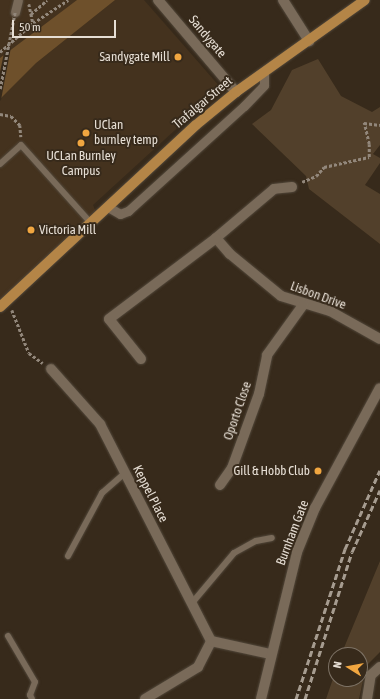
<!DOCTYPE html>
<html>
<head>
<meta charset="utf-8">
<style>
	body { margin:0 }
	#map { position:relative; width:380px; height:699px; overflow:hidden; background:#372a1b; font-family:"Asap Condensed",sans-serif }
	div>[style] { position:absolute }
	.built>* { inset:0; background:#44321e }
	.green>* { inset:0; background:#52402b }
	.water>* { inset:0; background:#6e502b }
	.pier>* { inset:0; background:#372a1b }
	.path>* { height:2.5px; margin-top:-1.25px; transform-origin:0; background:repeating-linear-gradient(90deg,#92877b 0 3px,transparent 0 5px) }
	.roads { filter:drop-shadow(0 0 1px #52483b) drop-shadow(0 0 1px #52483b) }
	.service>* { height:6px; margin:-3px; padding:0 3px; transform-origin:3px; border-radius:3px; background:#796a59 }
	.pedestrian>* { height:9px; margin:-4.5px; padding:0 4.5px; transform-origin:4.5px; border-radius:4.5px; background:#796a59 }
	.minor>* { height:10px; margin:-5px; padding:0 5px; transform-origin:5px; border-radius:5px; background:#796a59 }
	.tertiary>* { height:10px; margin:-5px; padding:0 5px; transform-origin:5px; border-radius:5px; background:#796a59 }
	.primary>* { height:10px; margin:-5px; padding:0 5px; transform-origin:5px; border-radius:5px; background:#b48547 }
	.rail>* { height:3px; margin-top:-1.5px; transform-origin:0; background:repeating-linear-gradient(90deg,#a69c90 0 6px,transparent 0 9px) }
	.path-bridge>* { height:2.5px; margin-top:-1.25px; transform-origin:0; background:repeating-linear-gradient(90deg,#92877b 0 3px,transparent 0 5px) }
	.dots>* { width:11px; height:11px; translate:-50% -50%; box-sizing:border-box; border:2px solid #372a1b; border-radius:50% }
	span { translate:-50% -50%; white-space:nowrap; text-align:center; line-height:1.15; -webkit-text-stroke:4px #372a1b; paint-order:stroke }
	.street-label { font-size:13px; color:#e6ded4 }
	.poi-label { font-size:13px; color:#e6ded4 }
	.right { translate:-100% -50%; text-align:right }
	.left { translate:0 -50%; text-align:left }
	.north { position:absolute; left:328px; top:647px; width:40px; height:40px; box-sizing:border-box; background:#372a1b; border:1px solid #7d7265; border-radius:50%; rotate:281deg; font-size:11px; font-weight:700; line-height:16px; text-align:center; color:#e6ded4 }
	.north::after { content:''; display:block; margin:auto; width:14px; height:18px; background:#f1a640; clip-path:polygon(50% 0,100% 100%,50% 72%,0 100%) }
	.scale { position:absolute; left:12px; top:20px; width:104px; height:18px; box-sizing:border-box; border:2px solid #e6ded4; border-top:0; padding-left:5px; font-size:12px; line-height:14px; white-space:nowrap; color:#e6ded4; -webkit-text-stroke:3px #372a1b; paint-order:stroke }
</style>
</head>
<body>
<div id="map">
	<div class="built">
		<i style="clip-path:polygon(0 0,144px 0,221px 88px,93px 205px,98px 217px,0 306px)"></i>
	</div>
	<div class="green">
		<i style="clip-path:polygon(318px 59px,341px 96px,372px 112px,380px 107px,380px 145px,373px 154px,380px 158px,380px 163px,365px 185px,380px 194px,380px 244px,309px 189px,306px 176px,252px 124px,271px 110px,292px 70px)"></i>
		<i style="clip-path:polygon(380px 561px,380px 652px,366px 666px,359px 699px,326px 699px,336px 670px,336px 679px,360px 679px,360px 655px,341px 655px)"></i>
	</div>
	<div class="water">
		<i style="clip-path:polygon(77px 0,115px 0,36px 63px,0 99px,0 58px)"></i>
	</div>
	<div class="pier">
		<i style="clip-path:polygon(11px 47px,1px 100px,0 101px,0 72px,4px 53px)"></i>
	</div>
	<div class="path">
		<i style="left:29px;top:4px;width:19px;rotate:78deg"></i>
		<i style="left:31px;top:14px;width:21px;rotate:-41deg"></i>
		<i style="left:0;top:52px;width:44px;rotate:-41.3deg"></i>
		<i style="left:33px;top:23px;width:42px;rotate:-33.3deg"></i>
		<i style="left:0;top:114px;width:11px;rotate:10deg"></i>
		<i style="left:11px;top:116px;width:13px;rotate:45deg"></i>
		<i style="left:20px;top:125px;width:12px;rotate:85deg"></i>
		<i style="left:302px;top:182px;width:15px;rotate:-23deg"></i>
		<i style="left:316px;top:176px;width:12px;rotate:-48deg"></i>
		<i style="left:324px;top:167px;width:46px;rotate:-12.5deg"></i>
		<i style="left:369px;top:157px;width:13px;rotate:-90deg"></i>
		<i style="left:369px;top:144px;width:22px;rotate:-103deg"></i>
		<i style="left:364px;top:123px;width:16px;rotate:7deg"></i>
		<i style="left:12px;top:310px;width:46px;rotate:68.4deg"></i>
		<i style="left:29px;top:353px;width:17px;rotate:36deg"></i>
	</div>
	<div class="roads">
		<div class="service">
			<i style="left:0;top:164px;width:28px;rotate:-42deg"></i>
			<i style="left:21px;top:145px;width:105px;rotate:48.1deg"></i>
			<i style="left:68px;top:556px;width:72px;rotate:-61.6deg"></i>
			<i style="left:102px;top:493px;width:30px;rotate:-41deg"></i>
			<i style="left:192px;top:603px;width:65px;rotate:-50deg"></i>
			<i style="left:234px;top:553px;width:25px;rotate:-29deg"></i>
			<i style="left:256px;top:541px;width:16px;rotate:-11deg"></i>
			<i style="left:8px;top:636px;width:53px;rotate:59.6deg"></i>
			<i style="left:35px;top:682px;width:14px;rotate:111deg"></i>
			<i style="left:30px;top:695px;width:4px;rotate:63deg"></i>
		</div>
		<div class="pedestrian">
			<i style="left:15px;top:12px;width:12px;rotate:-76deg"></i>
			<i style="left:108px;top:207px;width:14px;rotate:30deg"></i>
			<i style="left:120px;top:214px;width:9px;rotate:-21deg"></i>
			<i style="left:128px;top:211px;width:156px;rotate:-42.2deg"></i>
			<i style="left:244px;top:106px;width:29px;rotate:-46deg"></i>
			<i style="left:264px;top:85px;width:12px;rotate:-90deg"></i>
		</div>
		<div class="minor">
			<i style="left:158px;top:0;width:121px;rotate:49.7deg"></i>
			<i style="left:283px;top:0;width:49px;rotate:57.6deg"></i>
			<i style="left:292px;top:187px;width:18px;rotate:174deg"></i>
			<i style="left:274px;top:189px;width:76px;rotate:139.8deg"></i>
			<i style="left:216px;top:238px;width:21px;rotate:49deg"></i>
			<i style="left:230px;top:254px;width:66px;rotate:39.5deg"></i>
			<i style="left:281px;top:296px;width:51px;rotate:17deg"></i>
			<i style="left:330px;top:311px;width:57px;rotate:29.2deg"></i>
			<i style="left:141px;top:359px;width:51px;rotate:-128.7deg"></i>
			<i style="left:109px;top:319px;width:134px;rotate:-37.1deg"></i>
			<i style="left:51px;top:369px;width:74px;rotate:48.3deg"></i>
			<i style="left:100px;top:424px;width:244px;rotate:62.9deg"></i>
			<i style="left:220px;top:485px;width:21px;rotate:-55deg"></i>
			<i style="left:232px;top:468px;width:79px;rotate:-70deg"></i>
			<i style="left:259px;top:394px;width:40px;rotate:-78deg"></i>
			<i style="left:267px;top:355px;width:62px;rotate:-54.2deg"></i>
			<i style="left:145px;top:699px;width:62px;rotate:-31.1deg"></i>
			<i style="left:198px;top:667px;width:29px;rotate:-63deg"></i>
			<i style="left:211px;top:641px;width:60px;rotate:12.4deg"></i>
			<i style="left:367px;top:699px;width:24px;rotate:-81deg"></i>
			<i style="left:371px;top:675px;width:12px;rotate:-42deg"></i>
		</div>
		<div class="tertiary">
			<i style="left:261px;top:699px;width:151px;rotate:-76.2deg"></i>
			<i style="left:297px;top:552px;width:48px;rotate:-67.8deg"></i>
			<i style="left:315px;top:508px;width:136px;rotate:-61.6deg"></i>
		</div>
		<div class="primary">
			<i style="left:0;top:307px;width:267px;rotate:-42.9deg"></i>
			<i style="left:196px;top:125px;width:52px;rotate:-39.5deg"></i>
			<i style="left:236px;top:92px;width:158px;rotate:-35.5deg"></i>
		</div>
	</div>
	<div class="rail">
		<i style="left:296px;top:699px;width:158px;rotate:-71.9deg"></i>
		<i style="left:345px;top:549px;width:86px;rotate:-66.1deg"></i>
		<i style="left:305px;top:699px;width:154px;rotate:-72.3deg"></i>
		<i style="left:352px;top:552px;width:68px;rotate:-65.7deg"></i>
	</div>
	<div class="path-bridge">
		<i style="left:0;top:89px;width:78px;rotate:-79deg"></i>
	</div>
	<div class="dots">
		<i style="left:178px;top:57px;background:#f1a640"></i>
		<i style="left:86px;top:133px;background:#f1a640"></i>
		<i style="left:81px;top:143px;background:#f1a640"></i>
		<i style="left:31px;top:230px;background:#f1a640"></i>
		<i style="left:318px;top:471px;background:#f1a640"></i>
	</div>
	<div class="street-label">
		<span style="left:207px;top:37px;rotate:50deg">Sandygate</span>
		<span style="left:203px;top:103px;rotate:-40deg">Trafalgar Street</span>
		<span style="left:318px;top:296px;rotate:20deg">Lisbon Drive</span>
		<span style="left:238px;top:411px;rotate:-71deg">Oporto Close</span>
		<span style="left:150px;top:494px;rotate:63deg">Keppel Place</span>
		<span style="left:293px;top:533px;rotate:-69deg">Burnham Gate</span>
	</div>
	<div class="poi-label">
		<span class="right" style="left:170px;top:57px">Sandygate Mill</span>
		<span class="left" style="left:94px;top:133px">UClan<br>burnley temp</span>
		<span style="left:81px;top:164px">UCLan Burnley<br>Campus</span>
		<span class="left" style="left:39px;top:230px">Victoria Mill</span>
		<span class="right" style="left:310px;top:471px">Gill &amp; Hobb Club</span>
	</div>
	<div class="north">N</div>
	<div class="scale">50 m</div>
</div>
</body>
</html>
